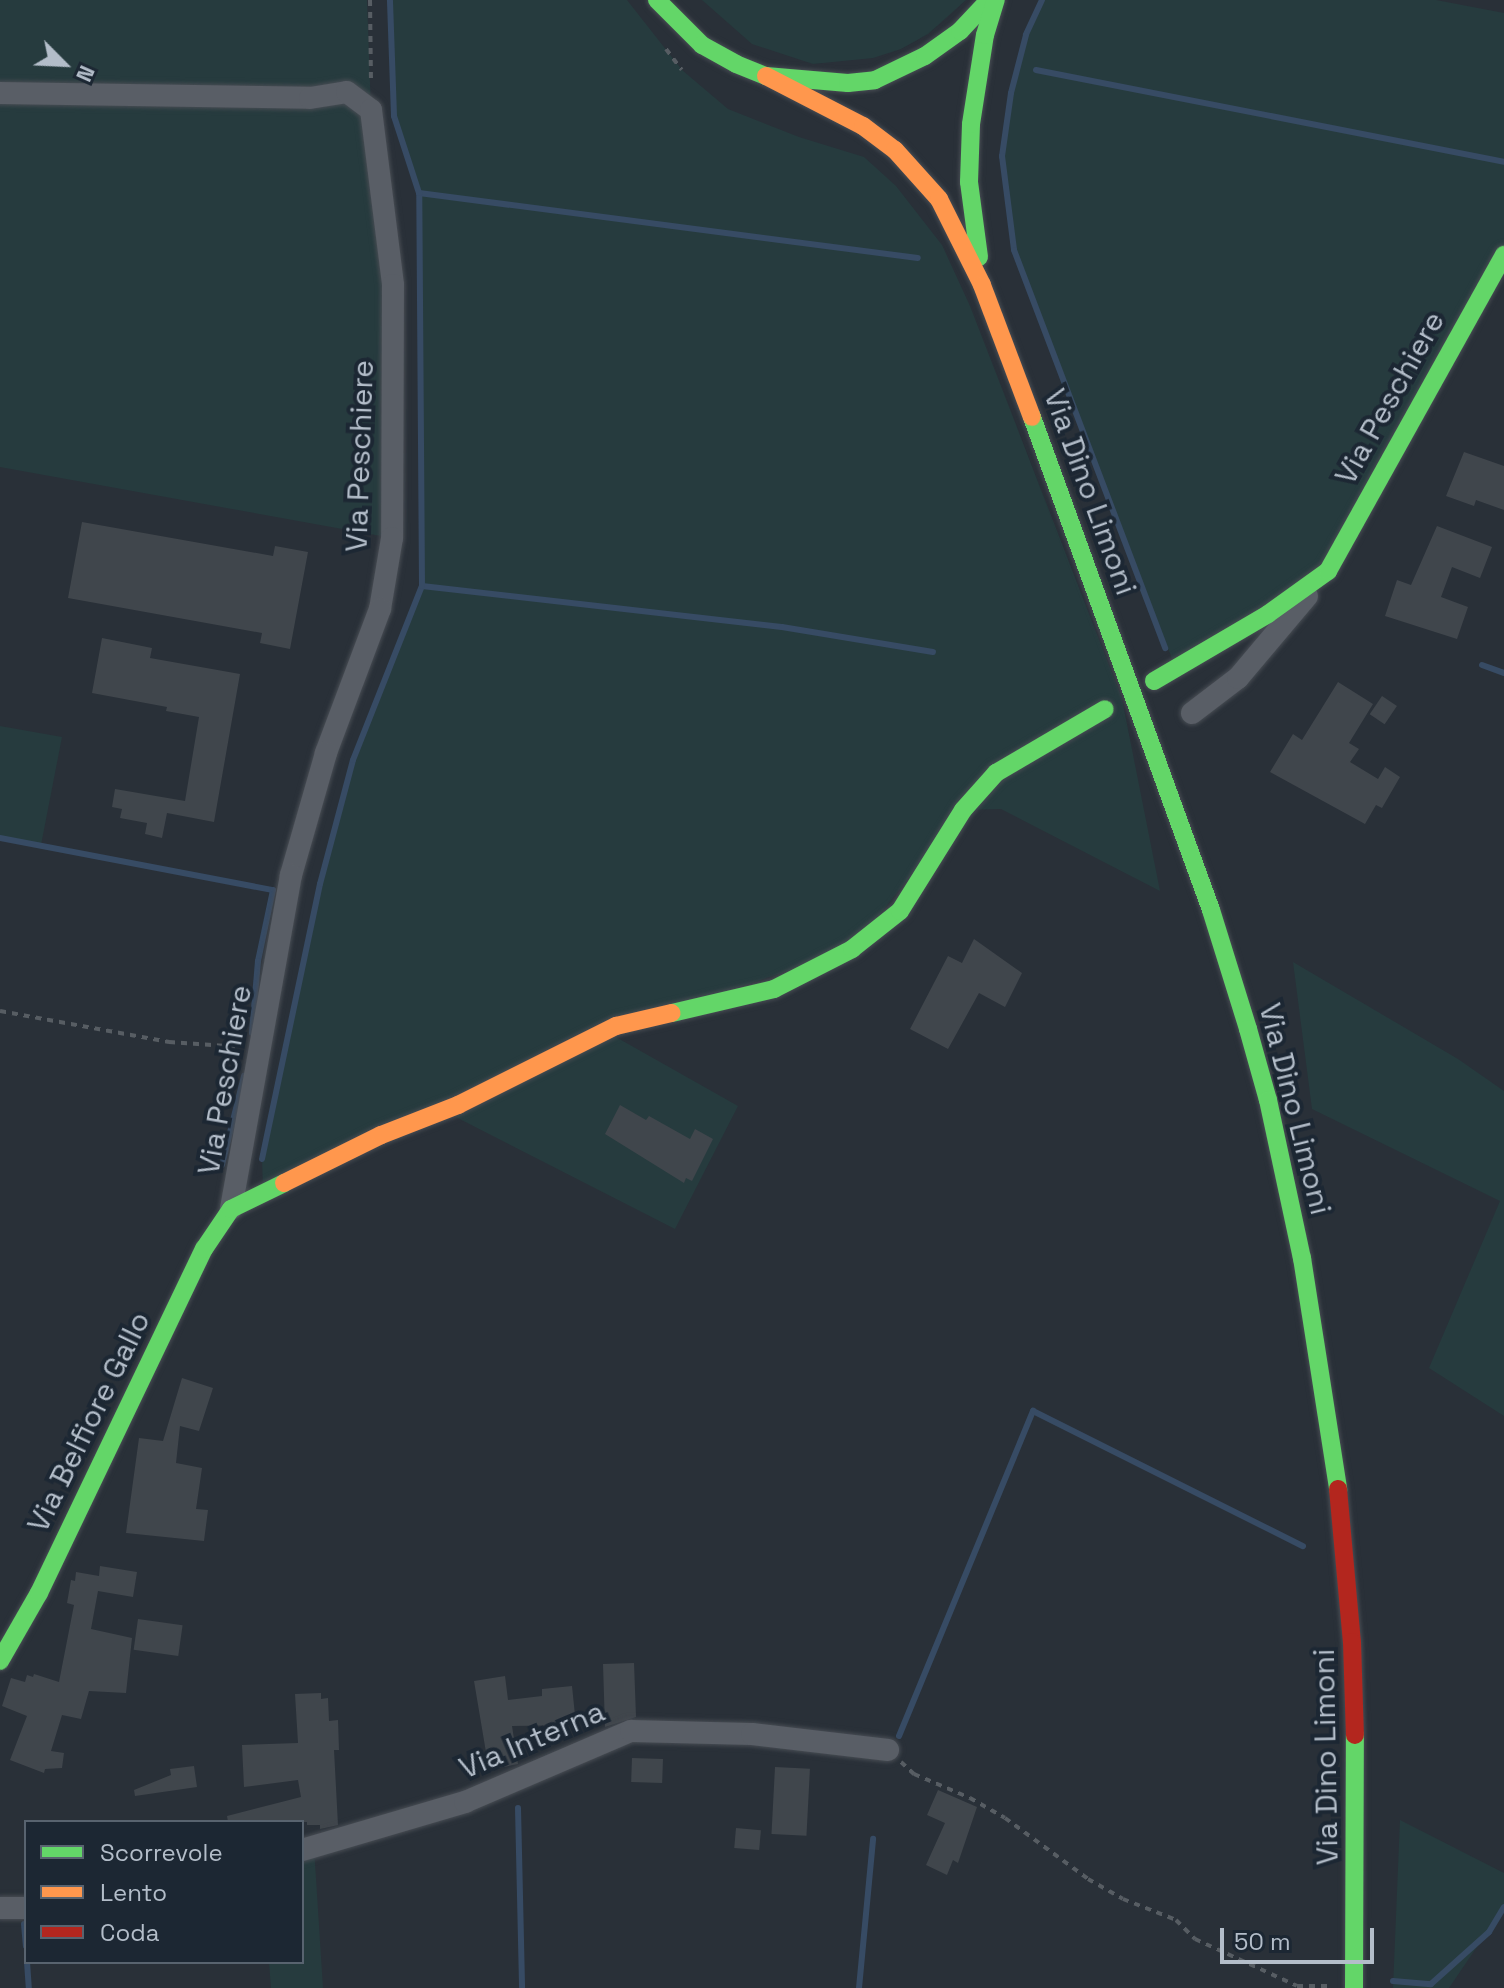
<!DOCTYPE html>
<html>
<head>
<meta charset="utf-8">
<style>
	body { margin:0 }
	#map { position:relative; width:1504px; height:1988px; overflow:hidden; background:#293038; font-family:"Space Grotesk",sans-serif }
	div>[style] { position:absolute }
	.green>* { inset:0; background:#263b3e }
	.stream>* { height:6px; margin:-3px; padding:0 3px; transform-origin:3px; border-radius:3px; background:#374b64 }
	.building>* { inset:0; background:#40464c; transform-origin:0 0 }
	.path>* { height:4px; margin-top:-2px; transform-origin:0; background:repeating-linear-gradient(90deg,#575d63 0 6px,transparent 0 12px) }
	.roads { filter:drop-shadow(0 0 2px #474c53) drop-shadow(0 0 2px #474c53) }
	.street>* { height:22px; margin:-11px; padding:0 11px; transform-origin:11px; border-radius:11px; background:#595e66 }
	.fast>* { height:18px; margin:-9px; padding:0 9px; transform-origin:9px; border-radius:9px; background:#63d668 }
	.slow>* { height:18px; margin:-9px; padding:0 9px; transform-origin:9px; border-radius:9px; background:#ff974d }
	.jam>* { height:18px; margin:-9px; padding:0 9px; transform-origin:9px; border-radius:9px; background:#b3261e }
	span { translate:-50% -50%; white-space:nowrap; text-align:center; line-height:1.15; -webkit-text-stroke:8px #1c2733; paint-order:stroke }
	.street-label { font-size:30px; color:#b3bdc9 }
	.legend { position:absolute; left:24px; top:1820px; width:280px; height:144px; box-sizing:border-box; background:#1c2733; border:2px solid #58636f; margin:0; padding:10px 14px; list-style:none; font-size:24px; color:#b3bdc9 }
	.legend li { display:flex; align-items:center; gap:16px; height:40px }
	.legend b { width:40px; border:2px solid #58636f }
	.north { position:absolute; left:24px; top:24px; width:80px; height:80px; -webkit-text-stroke:6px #1c2733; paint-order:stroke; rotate:114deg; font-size:22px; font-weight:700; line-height:32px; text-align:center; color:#b3bdc9 }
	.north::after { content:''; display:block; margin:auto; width:28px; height:36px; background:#b3bdc9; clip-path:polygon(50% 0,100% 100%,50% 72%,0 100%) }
	.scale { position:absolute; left:1220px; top:1928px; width:154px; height:36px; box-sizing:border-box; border:4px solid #b3bdc9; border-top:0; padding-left:10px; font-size:24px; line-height:28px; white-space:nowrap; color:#b3bdc9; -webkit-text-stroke:6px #1c2733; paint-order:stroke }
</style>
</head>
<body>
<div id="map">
	<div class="green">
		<i style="clip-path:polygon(0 0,367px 0,371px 110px,393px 285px,392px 538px,0 467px)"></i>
		<i style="clip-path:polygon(390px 0,627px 0,682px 70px,728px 109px,799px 137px,864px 157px,896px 186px,942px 245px,970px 306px,1122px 699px,1160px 891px,1001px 809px,963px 810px,852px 949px,607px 1032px,738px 1106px,675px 1229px,444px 1111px,263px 1191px,262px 1159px,320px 884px,353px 760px,422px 586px,419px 193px,394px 116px)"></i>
		<i style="clip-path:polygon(702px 0,966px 0,928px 34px,901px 49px,873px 58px,813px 64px,752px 44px)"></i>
		<i style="clip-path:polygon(1042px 0,1436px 0,1504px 13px,1504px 255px,1328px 571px,1176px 669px,1014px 250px,1002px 156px,1011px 93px,1026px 35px)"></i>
		<i style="clip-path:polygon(0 726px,62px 737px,41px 845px,0 838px)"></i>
		<i style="clip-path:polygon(1293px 962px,1458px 1059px,1504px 1091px,1504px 1416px,1429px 1368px,1500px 1201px,1312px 1109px)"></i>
		<i style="clip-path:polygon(1400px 1820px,1504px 1873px,1504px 1907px,1449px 1988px,1393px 1988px)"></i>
		<i style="clip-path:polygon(314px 1847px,323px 1988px,271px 1988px,269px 1962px,302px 1962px,302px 1850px)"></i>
	</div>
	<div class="stream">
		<i style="left:1042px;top:0;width:38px;rotate:115deg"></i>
		<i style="left:1026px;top:35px;width:60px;rotate:104.5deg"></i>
		<i style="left:1011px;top:93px;width:64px;rotate:98.1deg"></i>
		<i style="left:1002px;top:156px;width:95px;rotate:82.7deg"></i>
		<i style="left:1014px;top:250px;width:426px;rotate:69.2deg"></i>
		<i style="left:1036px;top:70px;width:477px;rotate:11.1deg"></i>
		<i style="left:419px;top:193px;width:503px;rotate:7.42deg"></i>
		<i style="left:422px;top:586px;width:362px;rotate:6.5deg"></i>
		<i style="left:782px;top:627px;width:153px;rotate:9.4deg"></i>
		<i style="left:1482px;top:665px;width:23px;rotate:20deg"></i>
		<i style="left:0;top:838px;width:278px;rotate:10.8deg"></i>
		<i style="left:273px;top:890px;width:73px;rotate:101.9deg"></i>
		<i style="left:258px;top:961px;width:72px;rotate:94.8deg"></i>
		<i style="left:262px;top:1159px;width:281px;rotate:-78.1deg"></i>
		<i style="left:320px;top:884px;width:128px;rotate:-75.1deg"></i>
		<i style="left:353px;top:760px;width:187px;rotate:-68.4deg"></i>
		<i style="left:422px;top:586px;width:393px;rotate:-90.4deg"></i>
		<i style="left:419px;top:193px;width:81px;rotate:-108deg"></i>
		<i style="left:394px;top:116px;width:116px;rotate:-92deg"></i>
		<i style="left:222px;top:1165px;width:92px;rotate:-76.1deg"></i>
		<i style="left:899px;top:1736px;width:352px;rotate:-67.6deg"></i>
		<i style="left:1033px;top:1411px;width:302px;rotate:26.6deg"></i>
		<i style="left:518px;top:1808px;width:180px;rotate:88.7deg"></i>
		<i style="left:24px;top:1924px;width:22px;rotate:85deg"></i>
		<i style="left:27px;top:1962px;width:26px;rotate:86deg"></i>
		<i style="left:1393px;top:1981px;width:38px;rotate:5deg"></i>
		<i style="left:1431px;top:1984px;width:78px;rotate:-41.9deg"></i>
		<i style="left:1489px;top:1932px;width:29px;rotate:-59deg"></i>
		<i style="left:859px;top:1988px;width:150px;rotate:-84.6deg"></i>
	</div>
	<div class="building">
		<i style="clip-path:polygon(1464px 452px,1504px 466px,1504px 510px,1476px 500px,1474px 506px,1446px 496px)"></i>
		<i style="clip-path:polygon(82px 522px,273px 556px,275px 546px,308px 552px,290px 649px,260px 643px,262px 633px,68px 598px)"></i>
		<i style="clip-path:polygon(1437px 526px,1492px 547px,1480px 578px,1452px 567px,1441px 597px,1468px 607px,1457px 639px,1385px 616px,1397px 580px,1411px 585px)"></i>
		<i style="clip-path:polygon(102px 638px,152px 648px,150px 658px,240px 674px,214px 822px,167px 813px,162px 838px,145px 834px,147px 823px,120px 818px,122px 809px,112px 807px,115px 789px,185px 801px,199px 717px,166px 711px,167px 707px,92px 693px)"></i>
		<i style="clip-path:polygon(1338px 682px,1373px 704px,1349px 743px,1359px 749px,1350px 762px,1378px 779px,1385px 767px,1400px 777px,1382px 808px,1376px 805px,1365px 824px,1270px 772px,1293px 734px,1302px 740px)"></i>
		<i style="left:1382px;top:696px;width:18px;height:22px;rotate:34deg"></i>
		<i style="clip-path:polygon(974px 939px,1022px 973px,1005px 1007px,979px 993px,948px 1049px,910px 1029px,948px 956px,962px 963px)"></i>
		<i style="clip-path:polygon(620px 1105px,646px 1120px,649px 1116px,690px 1139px,695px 1129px,713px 1139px,692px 1181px,686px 1178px,684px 1183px,605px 1134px)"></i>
		<i style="clip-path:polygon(182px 1378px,213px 1388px,199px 1431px,180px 1426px,176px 1463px,202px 1468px,196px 1509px,208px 1510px,204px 1541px,126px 1533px,139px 1438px,163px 1441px)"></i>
		<i style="clip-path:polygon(100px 1566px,137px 1572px,133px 1597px,98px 1591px,91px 1629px,132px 1638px,126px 1693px,89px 1691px,81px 1719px,62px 1715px,51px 1751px,64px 1753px,62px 1768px,45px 1769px,44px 1773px,10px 1760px,27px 1716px,2px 1706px,11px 1678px,25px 1682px,27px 1675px,33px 1677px,34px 1674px,59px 1682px,74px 1605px,67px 1603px,71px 1580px,75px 1581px,76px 1572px,99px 1576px)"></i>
		<i style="left:138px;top:1619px;width:45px;height:31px;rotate:8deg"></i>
		<i style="clip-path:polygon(634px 1663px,636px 1717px,605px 1727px,603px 1664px)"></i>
		<i style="clip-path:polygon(505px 1676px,508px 1700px,542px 1696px,542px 1689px,572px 1686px,576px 1725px,512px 1726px,518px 1764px,489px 1770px,474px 1681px)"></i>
		<i style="clip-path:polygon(321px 1693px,321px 1699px,328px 1698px,329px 1721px,338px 1720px,339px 1750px,334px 1750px,338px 1825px,320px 1829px,320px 1825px,307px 1825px,307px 1822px,228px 1822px,227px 1816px,301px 1797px,298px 1780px,244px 1787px,242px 1745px,298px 1743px,295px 1694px)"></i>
		<i style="left:632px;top:1758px;width:31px;height:24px;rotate:2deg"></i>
		<i style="clip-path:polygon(194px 1766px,197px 1787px,135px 1796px,134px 1790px,171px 1775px,170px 1769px)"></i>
		<i style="left:775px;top:1767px;width:35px;height:67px;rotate:3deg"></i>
		<i style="clip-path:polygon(938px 1790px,977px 1807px,958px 1863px,953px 1860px,947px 1875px,926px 1865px,945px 1823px,927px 1815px)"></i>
		<i style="left:736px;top:1828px;width:25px;height:20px;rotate:5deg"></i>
	</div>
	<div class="path">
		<i style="left:370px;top:0;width:83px;rotate:89.3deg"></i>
		<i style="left:666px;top:49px;width:26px;rotate:53deg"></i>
		<i style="left:0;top:1011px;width:172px;rotate:10.4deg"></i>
		<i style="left:169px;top:1042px;width:72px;rotate:4deg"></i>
		<i style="left:901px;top:1762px;width:18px;rotate:43deg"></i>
		<i style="left:914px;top:1774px;width:61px;rotate:23.2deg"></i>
		<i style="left:970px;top:1798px;width:40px;rotate:29.7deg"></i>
		<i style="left:1005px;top:1818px;width:103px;rotate:36.3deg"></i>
		<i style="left:1088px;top:1879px;width:40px;rotate:29.7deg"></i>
		<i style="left:1123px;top:1899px;width:57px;rotate:21.6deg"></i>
		<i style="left:1176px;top:1920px;width:27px;rotate:45deg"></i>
		<i style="left:1195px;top:1939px;width:112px;rotate:24.7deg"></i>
		<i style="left:1297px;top:1986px;width:33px"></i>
	</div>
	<div class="roads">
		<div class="street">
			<i style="left:0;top:93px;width:310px;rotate:0.9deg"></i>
			<i style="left:310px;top:98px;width:37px;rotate:-9deg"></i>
			<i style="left:347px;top:92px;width:30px;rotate:37deg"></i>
			<i style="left:371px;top:110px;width:176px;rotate:82.8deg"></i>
			<i style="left:393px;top:285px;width:253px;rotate:90.2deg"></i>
			<i style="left:392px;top:538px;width:72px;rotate:99.6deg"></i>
			<i style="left:380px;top:609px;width:154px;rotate:110.6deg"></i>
			<i style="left:326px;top:753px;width:127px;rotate:106deg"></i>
			<i style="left:291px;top:875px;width:339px;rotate:100.2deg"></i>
			<i style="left:1192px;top:713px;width:58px;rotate:-37.3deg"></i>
			<i style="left:1238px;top:678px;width:107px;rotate:-49.9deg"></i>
			<i style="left:302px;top:1850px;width:170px;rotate:-16.4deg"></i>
			<i style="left:465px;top:1802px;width:181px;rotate:-23.2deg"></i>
			<i style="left:631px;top:1731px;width:121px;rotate:1.4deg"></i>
			<i style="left:752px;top:1734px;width:137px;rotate:6.7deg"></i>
			<i style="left:0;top:1908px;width:26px"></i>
		</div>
		<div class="fast">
			<i style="left:657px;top:0;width:64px;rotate:45deg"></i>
			<i style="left:702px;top:45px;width:39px;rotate:29deg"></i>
			<i style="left:736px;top:64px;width:32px;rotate:22deg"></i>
			<i style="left:766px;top:76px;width:82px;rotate:4.9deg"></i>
			<i style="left:848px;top:83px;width:27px;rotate:-6deg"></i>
			<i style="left:875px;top:80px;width:55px;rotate:-25.6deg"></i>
			<i style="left:925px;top:56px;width:43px;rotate:-35.5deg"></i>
			<i style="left:960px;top:31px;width:42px;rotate:-46.9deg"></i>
			<i style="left:979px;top:257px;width:76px;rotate:-97.6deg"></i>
			<i style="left:969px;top:182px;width:58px;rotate:-88deg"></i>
			<i style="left:971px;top:124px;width:90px;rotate:-81.1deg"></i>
			<i style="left:985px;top:35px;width:37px;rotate:-73deg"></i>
			<i style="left:1032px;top:417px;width:524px;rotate:70.04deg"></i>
			<i style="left:1211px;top:910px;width:125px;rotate:72.7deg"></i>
			<i style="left:1248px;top:1029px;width:74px;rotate:74.3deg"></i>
			<i style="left:1268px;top:1100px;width:162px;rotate:77.9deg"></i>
			<i style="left:1302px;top:1258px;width:234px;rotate:81.1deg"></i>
			<i style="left:1154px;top:681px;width:132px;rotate:-30.4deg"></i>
			<i style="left:1268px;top:614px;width:74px;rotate:-35.6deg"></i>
			<i style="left:1328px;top:571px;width:362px;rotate:-60.9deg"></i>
			<i style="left:672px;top:1013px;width:105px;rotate:-13.2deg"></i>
			<i style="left:774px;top:989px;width:88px;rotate:-27.1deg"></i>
			<i style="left:852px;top:949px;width:61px;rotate:-38.4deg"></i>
			<i style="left:900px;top:911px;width:119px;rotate:-58deg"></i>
			<i style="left:963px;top:810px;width:50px;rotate:-48.3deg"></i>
			<i style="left:996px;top:773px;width:126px;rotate:-30.4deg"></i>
			<i style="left:0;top:1661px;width:78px;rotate:-60.2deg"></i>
			<i style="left:39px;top:1593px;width:382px;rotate:-64.4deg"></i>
			<i style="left:204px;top:1249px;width:48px;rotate:-56deg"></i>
			<i style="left:231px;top:1209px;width:59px;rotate:-26.1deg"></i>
			<i style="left:1354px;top:1988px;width:253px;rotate:-89.8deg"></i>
		</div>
		<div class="slow">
			<i style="left:766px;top:76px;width:109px;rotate:27.3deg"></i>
			<i style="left:863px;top:126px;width:40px;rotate:37deg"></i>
			<i style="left:895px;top:150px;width:66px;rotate:48.1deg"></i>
			<i style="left:939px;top:199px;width:96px;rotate:63.4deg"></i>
			<i style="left:982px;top:285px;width:141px;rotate:69.3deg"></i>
			<i style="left:284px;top:1183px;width:108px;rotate:-26.3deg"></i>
			<i style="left:381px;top:1135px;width:83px;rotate:-21.3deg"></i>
			<i style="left:458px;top:1105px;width:177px;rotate:-26.6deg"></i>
			<i style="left:616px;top:1026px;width:57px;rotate:-13.1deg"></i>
		</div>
		<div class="jam">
			<i style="left:1338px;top:1489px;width:154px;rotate:84.8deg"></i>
			<i style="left:1352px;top:1642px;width:93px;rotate:88.2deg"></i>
		</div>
	</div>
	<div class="street-label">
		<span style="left:1390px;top:398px;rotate:-61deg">Via Peschiere</span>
		<span style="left:360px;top:456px;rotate:-88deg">Via Peschiere</span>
		<span style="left:1090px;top:492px;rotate:70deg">Via Dino Limoni</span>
		<span style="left:225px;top:1080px;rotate:-80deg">Via Peschiere</span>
		<span style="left:1295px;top:1109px;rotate:76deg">Via Dino Limoni</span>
		<span style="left:89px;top:1422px;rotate:-64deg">Via Belfiore Gallo</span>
		<span style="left:532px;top:1740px;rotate:-23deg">Via Interna</span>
		<span style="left:1326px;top:1757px;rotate:-91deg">Via Dino Limoni</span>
	</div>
	<ul class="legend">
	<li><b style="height:10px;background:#63d668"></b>Scorrevole</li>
	<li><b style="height:10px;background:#ff974d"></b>Lento</li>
	<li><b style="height:10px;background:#b3261e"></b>Coda</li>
	</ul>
	<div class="north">N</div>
	<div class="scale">50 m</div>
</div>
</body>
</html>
